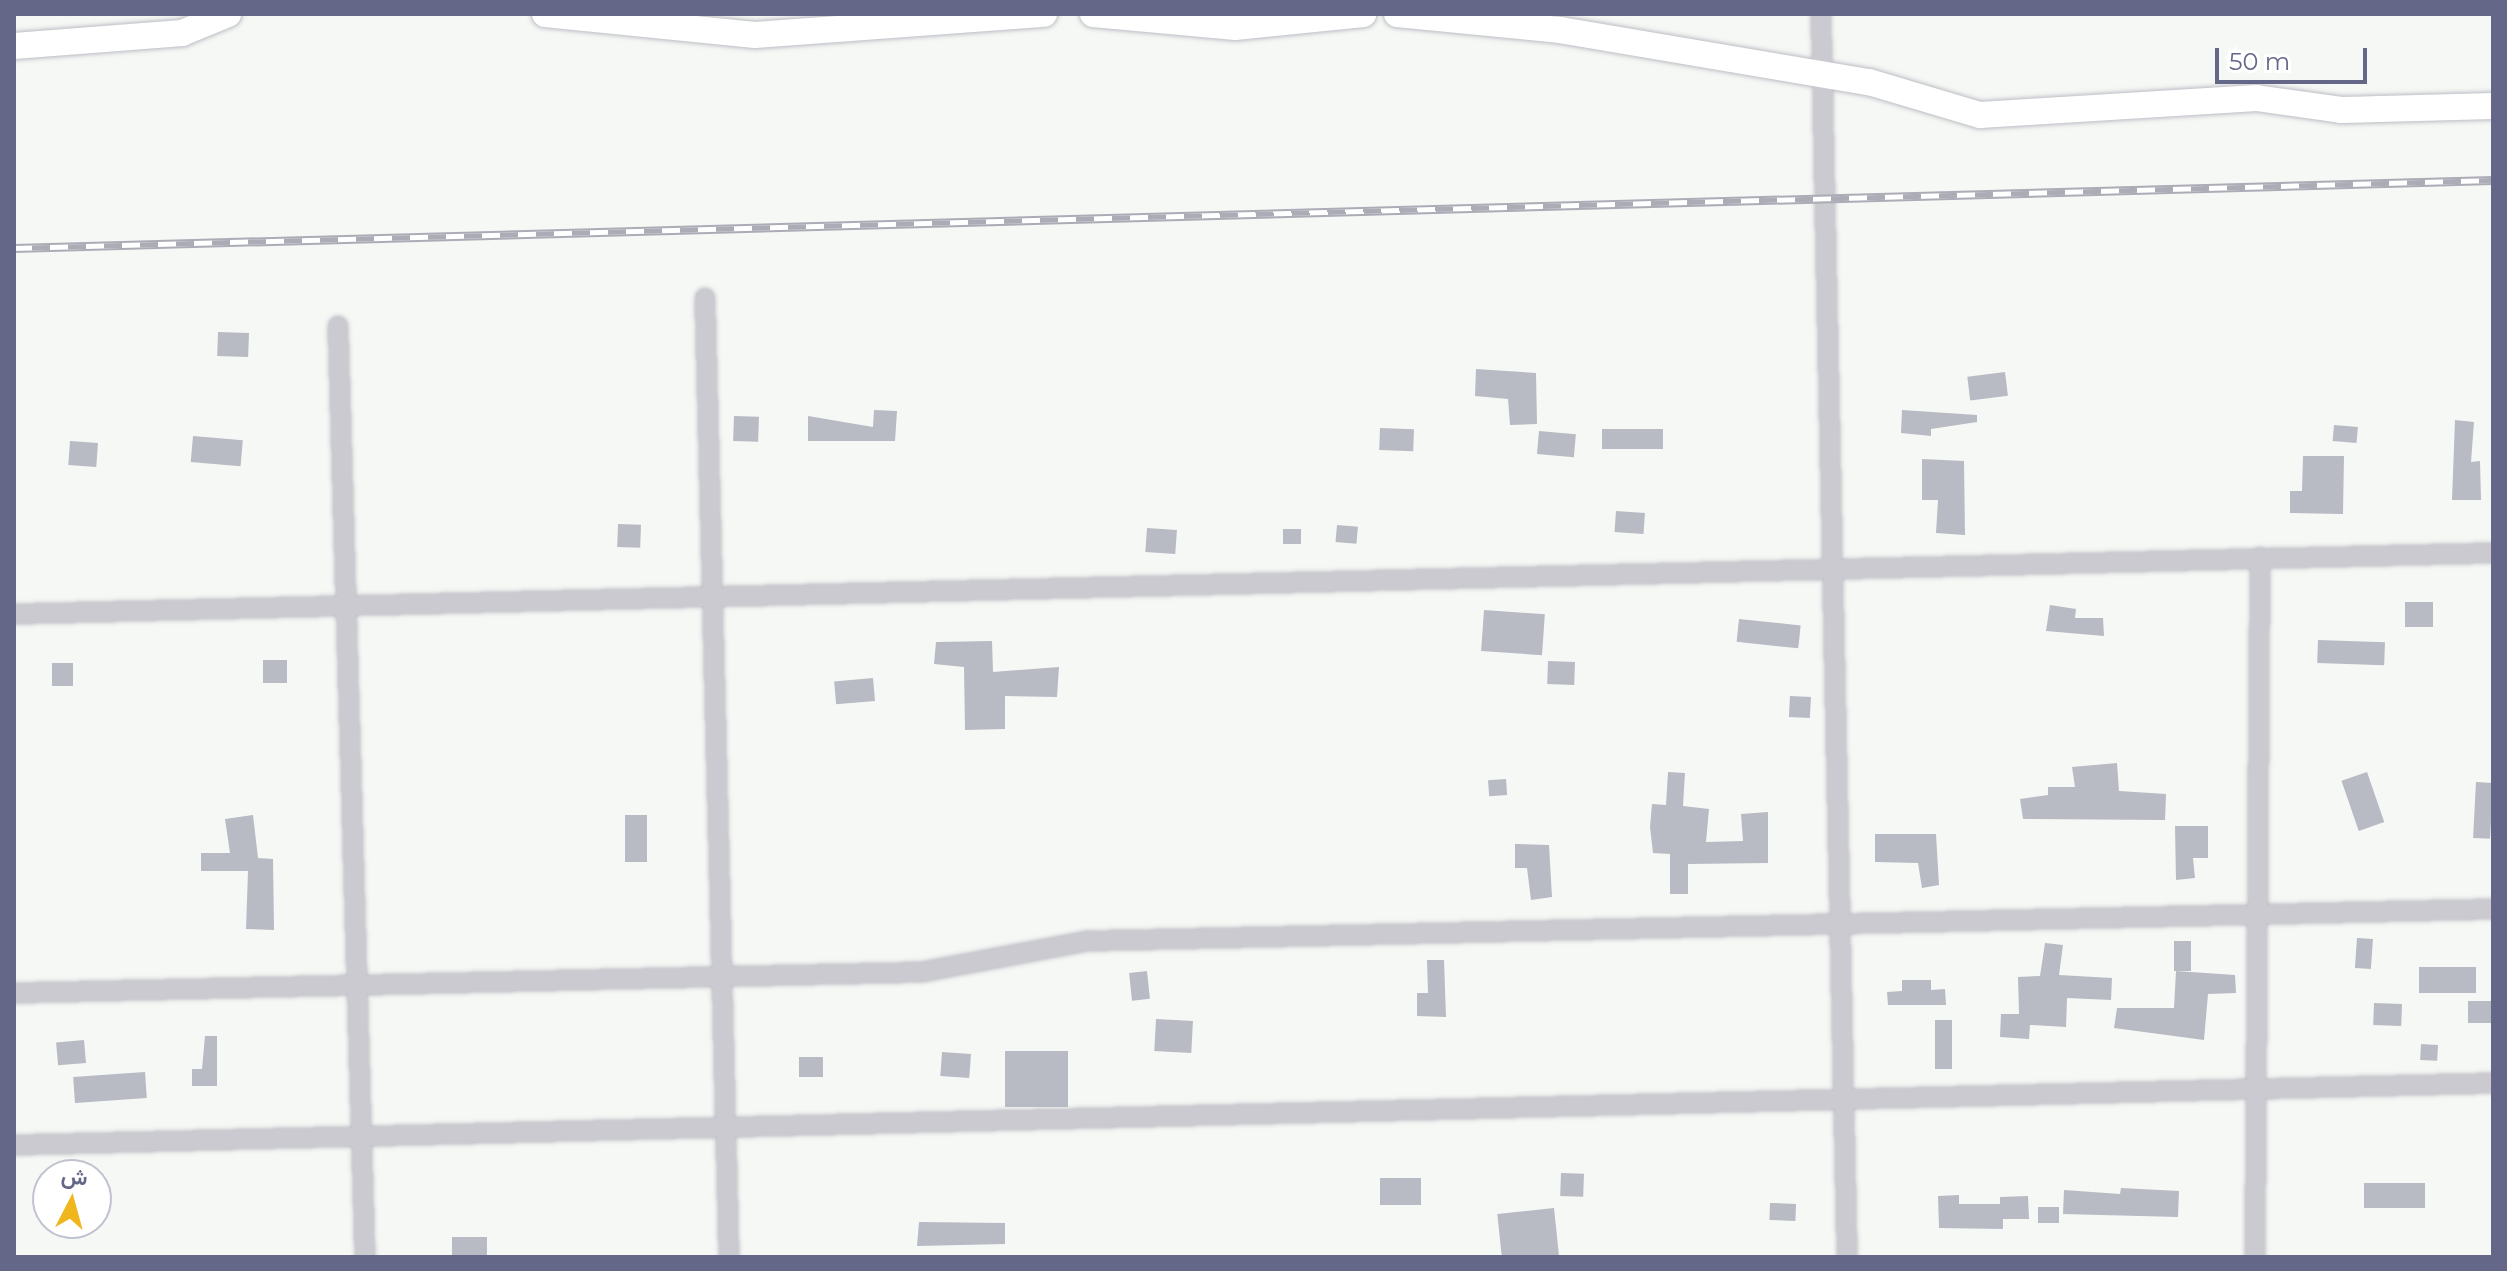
<!DOCTYPE html>
<html>
<head>
<meta charset="utf-8">
<style>
	body { margin:0 }
	#map { position:relative; width:2507px; height:1271px; overflow:hidden; background:#f6f8f5; font-family:Montserrat,Vazirmatn,sans-serif }
	div>[style] { position:absolute }
	.building>* { inset:0; background:#b8bac4; transform-origin:0 0 }
	.roads { filter:drop-shadow(0 0 2px #bebec6) drop-shadow(0 0 2px #bebec6) }
	.street>* { height:18px; margin:-9px; padding:0 9px; transform-origin:9px; border-radius:9px; background:#cacad0 }
	.secondary>* { height:26px; margin:-13px; padding:0 13px; transform-origin:13px; border-radius:13px; background:#fff }
	.rail>* { height:9px; margin-top:-4.5px; transform-origin:0; background:repeating-linear-gradient(90deg,#fff 0 18px,#abacb6 0 36px); box-sizing:border-box; border-block:2px solid #abacb6 }
	span { translate:-50% -50%; white-space:nowrap; text-align:center; line-height:1.15; -webkit-text-stroke:8px #fff; paint-order:stroke }
	.frame { position:absolute; inset:0; border:16px solid #656788; pointer-events:none }
	.north { position:absolute; left:32px; top:1159px; width:80px; height:80px; box-sizing:border-box; background:#fff; border:2px solid #c1c2cf; border-radius:50%; rotate:6deg; font-size:22px; font-weight:700; line-height:32px; text-align:center; color:#656788 }
	.north::after { content:''; display:block; margin:auto; width:28px; height:36px; background:#efb71d; clip-path:polygon(50% 0,100% 100%,50% 72%,0 100%) }
	.scale { position:absolute; left:2215px; top:48px; width:152px; height:36px; box-sizing:border-box; border:4px solid #656788; border-top:0; padding-left:10px; font-size:24px; line-height:28px; white-space:nowrap; color:#656788; -webkit-text-stroke:6px #fff; paint-order:stroke }
</style>
</head>
<body>
<div id="map">
	<div class="building">
		<i style="left:218px;top:332px;width:31px;height:24px;rotate:2deg"></i>
		<i style="clip-path:polygon(1476px 369px,1536px 373px,1537px 424px,1510px 425px,1508px 399px,1475px 396px)"></i>
		<i style="left:2005px;top:372px;width:24px;height:38px;rotate:83deg"></i>
		<i style="clip-path:polygon(874px 410px,897px 411px,895px 441px,808px 441px,808px 416px,873px 427px)"></i>
		<i style="clip-path:polygon(1902px 410px,1977px 415px,1977px 422px,1931px 429px,1931px 436px,1901px 433px)"></i>
		<i style="left:734px;top:416px;width:25px;height:25px;rotate:2deg"></i>
		<i style="clip-path:polygon(2455px 420px,2474px 422px,2471px 462px,2480px 461px,2481px 500px,2452px 500px)"></i>
		<i style="left:2334px;top:425px;width:24px;height:16px;rotate:5deg"></i>
		<i style="left:1380px;top:428px;width:34px;height:22px;rotate:2deg"></i>
		<i style="left:1663px;top:429px;width:20px;height:61px;rotate:90deg"></i>
		<i style="left:1539px;top:431px;width:37px;height:23px;rotate:5deg"></i>
		<i style="left:193px;top:436px;width:50px;height:26px;rotate:5deg"></i>
		<i style="left:70px;top:441px;width:28px;height:24px;rotate:4deg"></i>
		<i style="clip-path:polygon(2303px 456px,2344px 456px,2343px 514px,2290px 513px,2290px 491px,2302px 491px)"></i>
		<i style="clip-path:polygon(1922px 459px,1964px 461px,1965px 535px,1936px 533px,1938px 500px,1922px 500px)"></i>
		<i style="left:1616px;top:511px;width:29px;height:21px;rotate:4deg"></i>
		<i style="left:618px;top:524px;width:23px;height:23px;rotate:2deg"></i>
		<i style="left:1337px;top:525px;width:21px;height:17px;rotate:5deg"></i>
		<i style="left:1147px;top:528px;width:30px;height:24px;rotate:4deg"></i>
		<i style="left:1283px;top:529px;width:18px;height:15px"></i>
		<i style="left:2433px;top:602px;width:25px;height:28px;rotate:90deg"></i>
		<i style="clip-path:polygon(2050px 605px,2076px 609px,2075px 618px,2103px 618px,2104px 636px,2046px 631px)"></i>
		<i style="left:1484px;top:610px;width:61px;height:41px;rotate:4deg"></i>
		<i style="left:1739px;top:619px;width:62px;height:23px;rotate:6deg"></i>
		<i style="left:2318px;top:640px;width:67px;height:23px;rotate:2deg"></i>
		<i style="clip-path:polygon(992px 641px,993px 672px,1059px 667px,1057px 697px,1005px 696px,1005px 729px,965px 730px,964px 667px,934px 664px,936px 642px)"></i>
		<i style="left:263px;top:660px;width:24px;height:23px"></i>
		<i style="left:1548px;top:661px;width:27px;height:23px;rotate:2deg"></i>
		<i style="left:52px;top:663px;width:21px;height:23px"></i>
		<i style="left:873px;top:678px;width:23px;height:39px;rotate:85deg"></i>
		<i style="left:1790px;top:696px;width:21px;height:21px;rotate:3deg"></i>
		<i style="clip-path:polygon(2117px 763px,2119px 791px,2166px 794px,2165px 820px,2023px 819px,2020px 799px,2048px 795px,2048px 787px,2075px 787px,2072px 767px)"></i>
		<i style="clip-path:polygon(1668px 772px,1685px 773px,1683px 806px,1709px 809px,1706px 842px,1743px 841px,1741px 814px,1768px 812px,1768px 863px,1688px 864px,1688px 894px,1670px 894px,1670px 854px,1653px 853px,1650px 827px,1652px 804px,1666px 805px)"></i>
		<i style="left:2367px;top:772px;width:53px;height:27px;rotate:71deg"></i>
		<i style="left:1506px;top:779px;width:16px;height:18px;rotate:86deg"></i>
		<i style="left:2476px;top:782px;width:17px;height:56px;rotate:3deg"></i>
		<i style="clip-path:polygon(253px 815px,258px 858px,273px 859px,274px 930px,246px 929px,248px 871px,201px 871px,201px 853px,230px 853px,225px 819px)"></i>
		<i style="left:625px;top:815px;width:22px;height:47px"></i>
		<i style="clip-path:polygon(2175px 826px,2208px 826px,2208px 858px,2193px 858px,2195px 878px,2176px 880px)"></i>
		<i style="clip-path:polygon(1875px 834px,1936px 834px,1939px 885px,1922px 888px,1918px 863px,1875px 862px)"></i>
		<i style="clip-path:polygon(1515px 844px,1549px 845px,1552px 897px,1531px 900px,1527px 868px,1515px 868px)"></i>
		<i style="left:2357px;top:938px;width:16px;height:30px;rotate:4deg"></i>
		<i style="left:2174px;top:941px;width:17px;height:30px"></i>
		<i style="clip-path:polygon(2045px 943px,2063px 945px,2059px 975px,2112px 978px,2111px 1000px,2067px 998px,2066px 1027px,2030px 1025px,2029px 1039px,2000px 1037px,2001px 1014px,2019px 1014px,2018px 977px,2040px 976px)"></i>
		<i style="clip-path:polygon(1427px 960px,1444px 960px,1446px 1017px,1417px 1016px,1417px 993px,1428px 993px)"></i>
		<i style="left:2419px;top:967px;width:57px;height:26px"></i>
		<i style="left:1147px;top:971px;width:28px;height:18px;rotate:84deg"></i>
		<i style="clip-path:polygon(2176px 971px,2235px 975px,2236px 993px,2208px 994px,2204px 1040px,2114px 1028px,2117px 1008px,2174px 1008px)"></i>
		<i style="clip-path:polygon(1902px 980px,1931px 980px,1931px 990px,1945px 989px,1946px 1005px,1888px 1005px,1887px 992px,1902px 991px)"></i>
		<i style="left:2468px;top:1001px;width:25px;height:22px"></i>
		<i style="left:2374px;top:1003px;width:28px;height:22px;rotate:2deg"></i>
		<i style="left:1156px;top:1019px;width:37px;height:32px;rotate:3deg"></i>
		<i style="left:1935px;top:1020px;width:17px;height:49px"></i>
		<i style="clip-path:polygon(205px 1036px,217px 1036px,217px 1086px,192px 1086px,192px 1069px,202px 1069px)"></i>
		<i style="left:84px;top:1040px;width:23px;height:28px;rotate:85deg"></i>
		<i style="left:2421px;top:1044px;width:17px;height:16px;rotate:3deg"></i>
		<i style="left:1005px;top:1051px;width:63px;height:56px"></i>
		<i style="left:942px;top:1052px;width:29px;height:24px;rotate:4deg"></i>
		<i style="left:799px;top:1057px;width:24px;height:20px"></i>
		<i style="left:145px;top:1072px;width:26px;height:72px;rotate:86deg"></i>
		<i style="left:1561px;top:1173px;width:23px;height:23px;rotate:2deg"></i>
		<i style="left:1380px;top:1178px;width:41px;height:27px"></i>
		<i style="left:2425px;top:1183px;width:25px;height:61px;rotate:90deg"></i>
		<i style="clip-path:polygon(2121px 1188px,2179px 1191px,2178px 1217px,2063px 1214px,2064px 1190px,2120px 1194px)"></i>
		<i style="clip-path:polygon(1959px 1195px,1959px 1204px,2000px 1204px,2000px 1197px,2028px 1196px,2029px 1219px,2003px 1219px,2003px 1229px,1939px 1228px,1938px 1196px)"></i>
		<i style="left:1770px;top:1203px;width:26px;height:17px;rotate:2deg"></i>
		<i style="left:2038px;top:1207px;width:21px;height:16px"></i>
		<i style="left:1554px;top:1208px;width:49px;height:57px;rotate:84deg"></i>
		<i style="clip-path:polygon(919px 1222px,1005px 1223px,1005px 1244px,917px 1246px)"></i>
		<i style="left:452px;top:1237px;width:35px;height:20px"></i>
	</div>
	<div class="roads">
		<div class="street">
			<i style="left:1821px;top:14px;width:1243px;rotate:88.8deg"></i>
			<i style="left:705px;top:298px;width:959px;rotate:88.57deg"></i>
			<i style="left:338px;top:326px;width:931px;rotate:88.34deg"></i>
			<i style="left:14px;top:614px;width:2480px;rotate:-1.41deg"></i>
			<i style="left:14px;top:993px;width:908px;rotate:-1.32deg"></i>
			<i style="left:922px;top:972px;width:168px;rotate:-10.6deg"></i>
			<i style="left:1087px;top:941px;width:1406px;rotate:-1.3deg"></i>
			<i style="left:14px;top:1145px;width:2480px;rotate:-1.43deg"></i>
			<i style="left:2255px;top:1257px;width:700px;rotate:-89.59deg"></i>
		</div>
		<div class="secondary">
			<i style="left:545px;top:14px;width:211px;rotate:5.7deg"></i>
			<i style="left:755px;top:35px;width:290px;rotate:-4.2deg"></i>
			<i style="left:1093px;top:14px;width:143px;rotate:5.2deg"></i>
			<i style="left:1235px;top:27px;width:129px;rotate:-5.8deg"></i>
			<i style="left:1397px;top:14px;width:164px;rotate:5.6deg"></i>
			<i style="left:1560px;top:30px;width:313px;rotate:9.6deg"></i>
			<i style="left:1869px;top:82px;width:116px;rotate:16.6deg"></i>
			<i style="left:1980px;top:115px;width:277px;rotate:-3.5deg"></i>
			<i style="left:2256px;top:98px;width:86px;rotate:8deg"></i>
			<i style="left:2341px;top:110px;width:152px;rotate:-1.5deg"></i>
			<i style="left:14px;top:46px;width:169px;rotate:-4.4deg"></i>
			<i style="left:182px;top:33px;width:50px;rotate:-22.4deg"></i>
		</div>
	</div>
	<div class="rail">
		<i style="left:14px;top:248px;width:2480px;rotate:-1.57deg"></i>
	</div>
	<div class="frame"></div>
	<div class="north">ش</div>
	<div class="scale">50 m</div>
</div>
</body>
</html>
